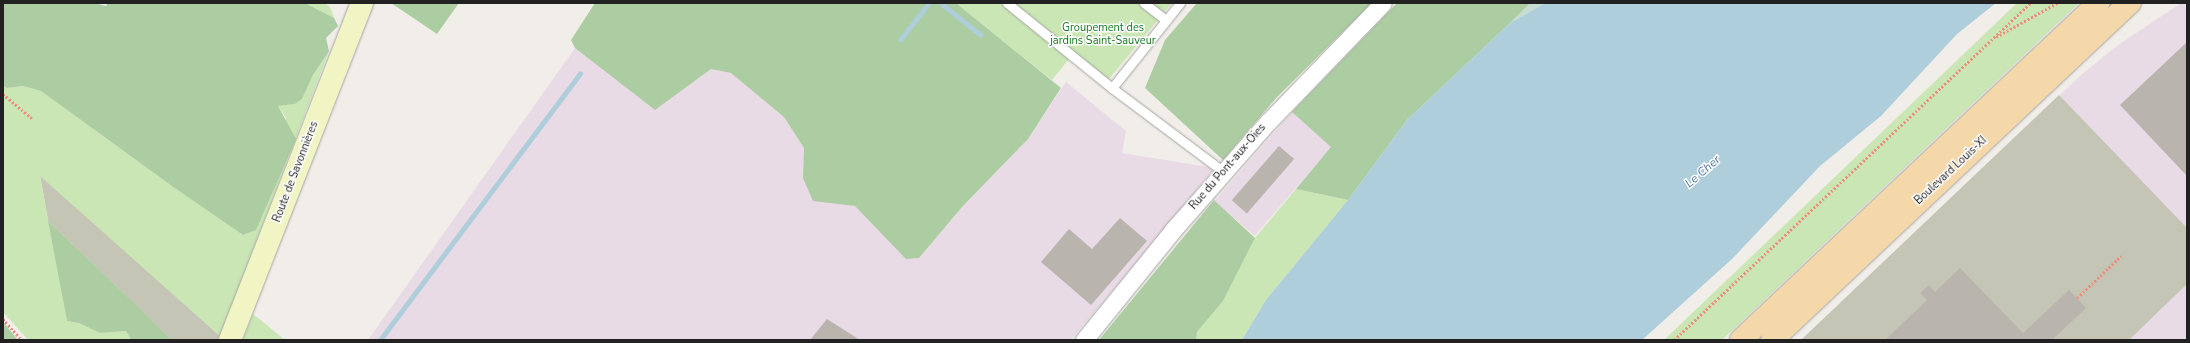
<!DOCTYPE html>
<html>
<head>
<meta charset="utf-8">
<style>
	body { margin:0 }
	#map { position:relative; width:2190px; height:343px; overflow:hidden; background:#f1eee9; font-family:"Nunito Sans",sans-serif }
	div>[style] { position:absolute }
	.industrial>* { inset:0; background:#e9dbe6; transform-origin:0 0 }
	.construction>* { inset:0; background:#c4c5b5 }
	.grass>* { inset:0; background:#cae6b4 }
	.forest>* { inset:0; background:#accca1 }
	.wetland>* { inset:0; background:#c7ddd4 }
	.water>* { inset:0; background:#adceda }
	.stream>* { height:4.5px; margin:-2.25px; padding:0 2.25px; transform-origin:2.25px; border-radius:2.25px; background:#adceda }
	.building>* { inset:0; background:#bab4ae; transform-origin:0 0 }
	.path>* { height:2.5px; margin-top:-1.25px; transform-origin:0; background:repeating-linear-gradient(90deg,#ef8d7c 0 2px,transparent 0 4px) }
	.roads { filter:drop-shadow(0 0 1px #a5a5a5) drop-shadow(0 0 1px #a5a5a5) }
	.service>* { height:9px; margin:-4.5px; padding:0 4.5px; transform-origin:4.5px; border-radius:4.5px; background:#fff }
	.minor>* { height:17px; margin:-8.5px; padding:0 8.5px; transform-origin:8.5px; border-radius:8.5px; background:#fff }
	.secondary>* { height:22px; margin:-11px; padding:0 11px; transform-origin:11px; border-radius:11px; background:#f0f5c3 }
	.primary>* { height:22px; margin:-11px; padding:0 11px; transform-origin:11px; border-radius:11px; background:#f5d8aa }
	span { translate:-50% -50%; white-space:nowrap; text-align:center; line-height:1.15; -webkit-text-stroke:3px #fff; paint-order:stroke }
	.park-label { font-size:11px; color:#167923 }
	.street-label { font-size:11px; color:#212121 }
	.water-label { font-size:12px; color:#5276a2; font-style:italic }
	.frame { position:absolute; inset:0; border:4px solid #212121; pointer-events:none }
</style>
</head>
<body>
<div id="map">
	<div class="industrial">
		<i style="clip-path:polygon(2181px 3px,2187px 3px,2187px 340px,1801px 340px,2081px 75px,2118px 45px)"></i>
		<i style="clip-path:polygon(575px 48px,655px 110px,711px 69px,731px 73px,784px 117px,804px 148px,803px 178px,835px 203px,855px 206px,919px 258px,962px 207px,1028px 139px,1066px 82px,1126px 131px,1122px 153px,1215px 168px,1071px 340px,368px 340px)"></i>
		<i style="left:1292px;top:112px;width:53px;height:118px;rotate:41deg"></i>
	</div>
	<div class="construction">
		<i style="clip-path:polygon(2059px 95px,2187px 228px,2187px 284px,2129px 340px,1801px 340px)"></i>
		<i style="clip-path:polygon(40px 175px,220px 336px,218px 340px,172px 340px,48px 221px)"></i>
	</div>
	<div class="grass">
		<i style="clip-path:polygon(305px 3px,325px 3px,330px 7px,334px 18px)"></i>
		<i style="clip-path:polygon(956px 3px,1172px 3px,1108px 80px,1073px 54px,1052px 80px)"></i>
		<i style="clip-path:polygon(2017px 3px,2079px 3px,1722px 340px,1664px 340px)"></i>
		<i style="clip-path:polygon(329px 51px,220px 336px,40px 176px,67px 321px,79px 323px,100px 333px,126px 331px,131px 340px,28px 340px,3px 312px,3px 85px,7px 88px,23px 86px,41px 91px,176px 189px,243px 235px,256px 230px,286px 118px,278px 106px,295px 104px,302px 99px,313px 75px)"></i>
		<i style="clip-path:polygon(1296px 189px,1348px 200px,1266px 300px,1242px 340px,1196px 340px,1197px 332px,1223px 301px,1255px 238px)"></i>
		<i style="clip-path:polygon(253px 314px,285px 340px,243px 340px)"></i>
	</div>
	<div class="forest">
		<i style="clip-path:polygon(3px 3px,94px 3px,106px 6px,108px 3px,305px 3px,334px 18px,338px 26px,326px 38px,329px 51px,313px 75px,302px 99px,295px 104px,278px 106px,296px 139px,256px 230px,243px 235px,176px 189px,41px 91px,23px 86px,7px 88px,3px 85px)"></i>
		<i style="clip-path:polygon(391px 3px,459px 3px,437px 34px)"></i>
		<i style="clip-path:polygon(595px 3px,956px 3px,1061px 88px,1028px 139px,962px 207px,919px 258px,906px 259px,855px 206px,813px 201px,803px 178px,804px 148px,784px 117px,731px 73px,711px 69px,655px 110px,575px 48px,571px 40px)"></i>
		<i style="clip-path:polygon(1197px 3px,1372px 3px,1277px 97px,1223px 160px,1145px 88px,1165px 40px)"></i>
		<i style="clip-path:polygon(1397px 3px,1546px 3px,1509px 24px,1407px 120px,1348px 200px,1296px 189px,1331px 147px,1292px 112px)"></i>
		<i style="clip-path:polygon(1214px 200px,1255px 238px,1223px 301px,1197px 332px,1196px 340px,1099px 340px)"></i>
		<i style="clip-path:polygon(48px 221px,138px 307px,172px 340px,131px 340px,126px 331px,100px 333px,79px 323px,67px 321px)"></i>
		<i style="clip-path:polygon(3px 322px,18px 340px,3px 340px)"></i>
	</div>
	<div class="wetland">
		<i style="clip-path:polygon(1530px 3px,1546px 3px,1509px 24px)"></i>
	</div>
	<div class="water">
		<i style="clip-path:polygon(1546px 3px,1996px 3px,1957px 34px,1881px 116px,1820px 166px,1732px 259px,1642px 340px,1242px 340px,1266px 300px,1348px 200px,1407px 120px,1509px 24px)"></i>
	</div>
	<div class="stream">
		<i style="left:941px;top:3px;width:51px;rotate:38.7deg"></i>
		<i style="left:900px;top:40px;width:47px;rotate:-51.9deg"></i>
		<i style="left:380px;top:340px;width:333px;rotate:-53.1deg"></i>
	</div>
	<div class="building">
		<i style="clip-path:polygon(2187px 42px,2187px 176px,2120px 105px)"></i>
		<i style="left:1279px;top:146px;width:20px;height:72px;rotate:41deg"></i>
		<i style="clip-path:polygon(1120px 218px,1147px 241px,1091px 305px,1041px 262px,1069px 229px,1092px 249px)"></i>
		<i style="clip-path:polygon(1960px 268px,2023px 333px,2069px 290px,2086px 308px,2052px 340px,1885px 340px,1927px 300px,1920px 293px,1929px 285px,1935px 292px)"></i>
		<i style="clip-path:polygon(827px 319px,860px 340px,810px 340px)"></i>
	</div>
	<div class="path">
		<i style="left:1996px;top:37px;width:70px;rotate:-29.1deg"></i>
		<i style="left:3px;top:94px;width:38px;rotate:40deg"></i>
		<i style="left:2077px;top:298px;width:61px;rotate:-43.7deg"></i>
		<i style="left:3px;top:319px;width:28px;rotate:48deg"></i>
		<i style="left:1674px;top:340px;width:490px;rotate:-43.4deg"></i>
	</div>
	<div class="roads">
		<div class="service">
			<i style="left:1007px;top:3px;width:135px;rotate:39deg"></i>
			<i style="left:1144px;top:3px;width:28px;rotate:38deg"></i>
			<i style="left:1180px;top:3px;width:109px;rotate:128.7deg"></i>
			<i style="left:1112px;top:88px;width:140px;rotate:36.9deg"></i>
		</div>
		<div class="minor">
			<i style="left:1084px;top:340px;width:141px;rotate:-51deg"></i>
			<i style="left:1173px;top:230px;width:144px;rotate:-48.7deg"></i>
			<i style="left:1268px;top:122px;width:165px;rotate:-46deg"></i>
		</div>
		<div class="secondary">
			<i style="left:230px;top:340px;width:362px;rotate:-68.6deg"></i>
		</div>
		<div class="primary">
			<i style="left:1741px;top:340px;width:491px;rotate:-43.3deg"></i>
			<i style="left:1772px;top:340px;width:492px;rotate:-43.3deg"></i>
		</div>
	</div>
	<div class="park-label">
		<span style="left:1103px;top:35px">Groupement des<br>jardins Saint-Sauveur</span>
	</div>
	<div class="street-label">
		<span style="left:1228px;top:167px;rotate:-49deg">Rue du Pont-aux-Oies</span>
		<span style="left:1951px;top:171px;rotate:-43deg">Boulevard Louis-XI</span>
		<span style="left:296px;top:172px;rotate:-69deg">Route de Savonnières</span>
	</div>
	<div class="water-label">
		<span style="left:1703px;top:172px;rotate:-41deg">Le Cher</span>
	</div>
	<div class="frame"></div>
</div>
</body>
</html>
